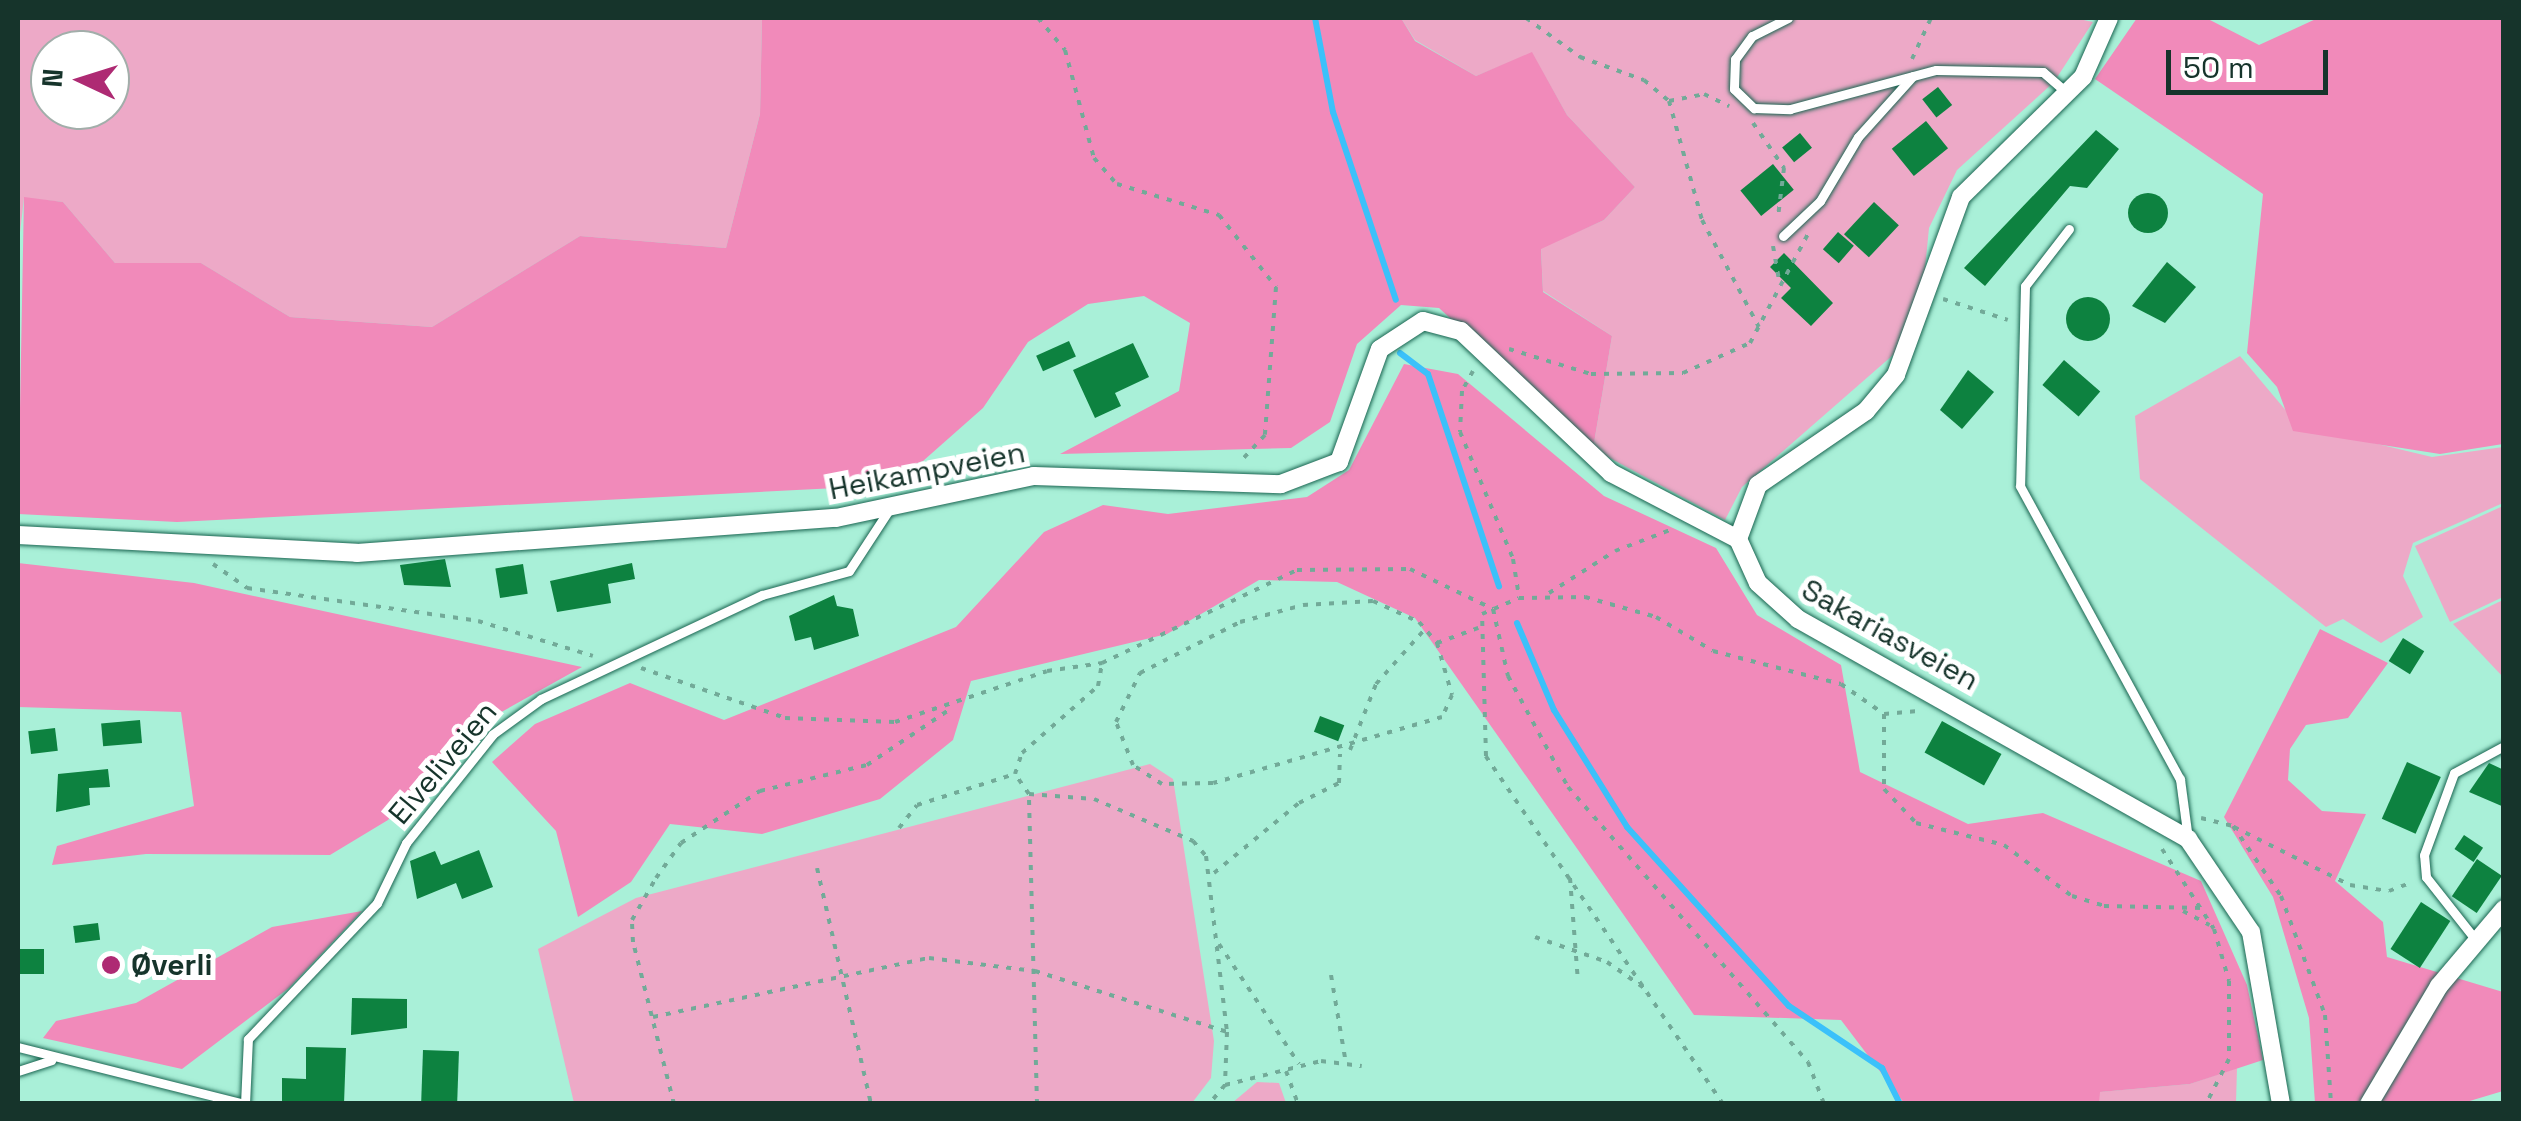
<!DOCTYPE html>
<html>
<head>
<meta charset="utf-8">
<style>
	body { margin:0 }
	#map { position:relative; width:2521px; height:1121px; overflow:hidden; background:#a9f0d8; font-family:"Space Grotesk",sans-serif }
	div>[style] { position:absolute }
	.green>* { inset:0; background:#eda9c7 }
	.forest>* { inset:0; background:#f18aba }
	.stream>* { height:6px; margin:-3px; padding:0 3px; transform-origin:3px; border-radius:3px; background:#3bc1fa }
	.building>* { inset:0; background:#0d8240; transform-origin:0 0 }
	.round { border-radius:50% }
	.path>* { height:4px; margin-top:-2px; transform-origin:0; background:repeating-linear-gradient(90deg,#72aa98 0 5px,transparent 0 13px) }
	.roads { filter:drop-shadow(0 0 2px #1a6551) drop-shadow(0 0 2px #1a6551) }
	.lane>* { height:9px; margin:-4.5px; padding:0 4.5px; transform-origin:4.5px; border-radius:4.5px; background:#fff }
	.street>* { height:18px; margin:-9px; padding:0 9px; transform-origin:9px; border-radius:9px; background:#fff }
	.dots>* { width:28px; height:28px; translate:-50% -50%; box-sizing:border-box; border:5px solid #fff; border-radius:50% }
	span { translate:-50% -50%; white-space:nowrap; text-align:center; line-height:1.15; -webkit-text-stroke:10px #fff; paint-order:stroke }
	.street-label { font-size:30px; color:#16342b }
	.poi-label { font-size:30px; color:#16342b; font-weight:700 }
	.left { translate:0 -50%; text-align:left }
	.frame { position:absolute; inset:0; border:20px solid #16342b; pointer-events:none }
	.north { position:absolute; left:30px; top:30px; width:100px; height:100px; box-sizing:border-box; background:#fff; border:2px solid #a2aeaa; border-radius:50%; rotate:274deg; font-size:28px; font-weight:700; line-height:40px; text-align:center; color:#16342b }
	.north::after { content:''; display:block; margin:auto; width:35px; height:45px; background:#ae2a73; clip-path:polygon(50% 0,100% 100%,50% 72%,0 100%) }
	.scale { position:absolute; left:2166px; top:50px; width:162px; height:45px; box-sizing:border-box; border:5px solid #16342b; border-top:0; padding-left:12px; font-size:30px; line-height:35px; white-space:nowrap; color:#16342b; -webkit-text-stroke:8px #fff; paint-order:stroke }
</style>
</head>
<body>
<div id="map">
	<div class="green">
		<i style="clip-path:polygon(evenodd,18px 18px,762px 18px,760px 114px,726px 248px,580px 236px,432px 327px,290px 317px,201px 263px,115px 263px,63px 202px,24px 198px,18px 250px,18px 18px,50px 50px,110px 50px,110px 110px,50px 110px,50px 50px)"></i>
		<i style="clip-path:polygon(1401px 18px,2074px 18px,2093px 22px,2054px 82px,1957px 170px,1929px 228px,1923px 289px,1901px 348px,1742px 487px,1725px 520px,1593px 449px,1612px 336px,1543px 291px,1541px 248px,1604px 220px,1635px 187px,1567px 115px,1532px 53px,1476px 76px,1415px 40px)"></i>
		<i style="clip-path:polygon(2240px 356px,2298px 425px,2432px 457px,2503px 447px,2503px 503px,2413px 543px,2403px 576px,2423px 617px,2381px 643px,2343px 619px,2326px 627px,2140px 479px,2135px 416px)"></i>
		<i style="clip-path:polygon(2503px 506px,2503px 597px,2450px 622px,2415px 546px)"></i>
		<i style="clip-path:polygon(2503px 600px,2503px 677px,2453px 624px)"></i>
		<i style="clip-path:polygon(1150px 764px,1173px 779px,1214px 1041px,1211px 1078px,1192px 1103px,574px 1103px,538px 949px,636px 898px)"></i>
		<i style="clip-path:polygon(2237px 1068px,2236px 1103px,2099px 1103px,2099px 1092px,2190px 1084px)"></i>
		<i style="clip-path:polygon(1257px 1082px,1279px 1083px,1286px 1103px,1232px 1103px)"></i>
	</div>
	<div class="forest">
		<i style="clip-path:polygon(762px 18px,1401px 18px,1415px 41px,1476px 76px,1532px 52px,1567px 115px,1635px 187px,1604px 220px,1541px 249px,1543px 292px,1612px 336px,1593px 449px,1439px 308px,1401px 305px,1357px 344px,1330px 422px,1291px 448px,1060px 454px,1179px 391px,1190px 323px,1144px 296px,1088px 304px,1028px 342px,983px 408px,923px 461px,856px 487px,177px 522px,18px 514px,24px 197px,63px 202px,115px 263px,201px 263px,290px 317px,432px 327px,580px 236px,726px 248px,760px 114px)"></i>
		<i style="clip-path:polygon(2137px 18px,2206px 18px,2259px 45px,2318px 18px,2503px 18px,2503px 444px,2440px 454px,2293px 431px,2277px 387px,2247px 353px,2263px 194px,2095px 79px)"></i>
		<i style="clip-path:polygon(1404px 364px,1458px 374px,1604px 496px,1716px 548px,1757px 615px,1841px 665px,1860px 772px,1968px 824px,2043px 813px,2201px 881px,2247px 985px,2263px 1060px,2190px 1084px,2100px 1092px,2099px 1103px,1904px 1103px,1841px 1020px,1694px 1015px,1415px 618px,1337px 582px,1259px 580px,1167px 634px,971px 681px,953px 740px,880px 799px,762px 834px,670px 824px,631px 882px,578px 917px,556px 831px,492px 762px,535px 724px,630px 683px,724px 720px,956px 627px,1044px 532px,1103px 505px,1168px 514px,1307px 497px,1349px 470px)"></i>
		<i style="clip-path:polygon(18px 563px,194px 583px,582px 667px,455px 738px,388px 820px,330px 855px,146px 854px,52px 865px,57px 846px,194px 806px,181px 712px,18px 707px)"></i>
		<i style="clip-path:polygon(2320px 629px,2388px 663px,2348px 718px,2306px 725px,2290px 749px,2288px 780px,2322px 811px,2366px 814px,2335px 881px,2383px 922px,2387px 957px,2503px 992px,2503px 1091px,2463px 1103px,2315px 1103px,2309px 1018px,2273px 897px,2224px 817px)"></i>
		<i style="clip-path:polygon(362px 911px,289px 988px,182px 1069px,43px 1038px,56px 1021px,136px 1003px,272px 927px)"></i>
	</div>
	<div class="stream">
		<i style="left:1315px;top:18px;width:96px;rotate:79.2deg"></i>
		<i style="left:1333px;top:112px;width:198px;rotate:71.5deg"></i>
		<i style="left:1400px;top:353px;width:35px;rotate:37deg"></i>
		<i style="left:1428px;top:374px;width:224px;rotate:71.5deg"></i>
		<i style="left:1517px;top:623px;width:95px;rotate:67deg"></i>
		<i style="left:1554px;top:710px;width:138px;rotate:58deg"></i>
		<i style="left:1627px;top:827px;width:241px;rotate:47.9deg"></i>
		<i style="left:1789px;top:1006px;width:112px;rotate:33.7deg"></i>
		<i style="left:1882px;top:1068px;width:40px;rotate:63.4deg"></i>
	</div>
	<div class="building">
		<i style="left:1938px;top:87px;width:23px;height:20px;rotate:52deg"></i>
		<i style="left:1926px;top:121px;width:35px;height:44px;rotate:51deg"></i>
		<i style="clip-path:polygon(2096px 130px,2119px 149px,2087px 188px,2070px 186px,1985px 286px,1964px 268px)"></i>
		<i style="left:1800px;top:133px;width:19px;height:23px;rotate:51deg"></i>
		<i style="left:1773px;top:164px;width:33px;height:42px;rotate:51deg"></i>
		<i class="round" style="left:2128px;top:193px;width:40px;height:40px"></i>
		<i style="left:1874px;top:202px;width:34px;height:44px;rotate:43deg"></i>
		<i style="left:1838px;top:232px;width:21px;height:23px;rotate:41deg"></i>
		<i style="clip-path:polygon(1784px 253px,1833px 303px,1811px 326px,1781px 298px,1791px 288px,1770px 267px)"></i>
		<i style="clip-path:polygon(2167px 262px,2196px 287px,2165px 323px,2132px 306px)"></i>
		<i class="round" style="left:2066px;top:297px;width:44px;height:44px"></i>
		<i style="left:1069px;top:341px;width:17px;height:36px;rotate:66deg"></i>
		<i style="clip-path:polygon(1133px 343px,1149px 377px,1115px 393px,1121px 406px,1095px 418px,1073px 370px)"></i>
		<i style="left:2064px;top:360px;width:48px;height:33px;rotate:41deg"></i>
		<i style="clip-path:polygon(1968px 370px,1994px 392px,1962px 429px,1940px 410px)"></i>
		<i style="clip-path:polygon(445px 559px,451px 587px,404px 585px,400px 565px)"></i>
		<i style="clip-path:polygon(632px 563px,635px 579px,608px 584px,611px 603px,557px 612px,550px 581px)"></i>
		<i style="left:523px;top:564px;width:30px;height:28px;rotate:81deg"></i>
		<i style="clip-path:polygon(834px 595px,837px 606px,853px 609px,859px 636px,814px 650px,811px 637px,795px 641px,789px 616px)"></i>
		<i style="left:2403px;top:638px;width:25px;height:27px;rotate:32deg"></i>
		<i style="left:1320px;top:716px;width:26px;height:17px;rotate:21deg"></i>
		<i style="left:140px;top:720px;width:23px;height:39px;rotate:85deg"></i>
		<i style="left:1942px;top:721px;width:68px;height:36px;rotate:29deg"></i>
		<i style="left:55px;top:728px;width:23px;height:27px;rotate:83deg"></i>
		<i style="left:2407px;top:762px;width:37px;height:62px;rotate:24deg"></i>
		<i style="clip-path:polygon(2489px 763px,2504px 770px,2504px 807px,2469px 792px)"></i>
		<i style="clip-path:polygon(108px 769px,110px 787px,89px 788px,90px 805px,56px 812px,58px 774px)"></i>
		<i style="left:2464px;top:835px;width:23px;height:17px;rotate:34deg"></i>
		<i style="clip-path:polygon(479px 850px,493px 887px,462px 899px,456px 883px,417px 899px,410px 861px,435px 851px,441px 865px)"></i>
		<i style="left:2477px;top:859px;width:30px;height:45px;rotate:34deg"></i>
		<i style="left:2421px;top:902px;width:35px;height:56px;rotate:33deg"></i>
		<i style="left:98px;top:923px;width:17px;height:25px;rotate:83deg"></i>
		<i style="left:18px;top:949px;width:26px;height:25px"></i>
		<i style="clip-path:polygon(352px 998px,407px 999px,407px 1028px,351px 1035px)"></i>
		<i style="clip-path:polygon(306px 1047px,346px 1048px,344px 1104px,282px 1104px,282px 1078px,306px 1079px)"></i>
		<i style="left:423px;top:1050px;width:36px;height:54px;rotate:2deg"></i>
	</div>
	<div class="path">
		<i style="left:1038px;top:18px;width:42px;rotate:49.8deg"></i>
		<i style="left:1065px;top:50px;width:112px;rotate:75deg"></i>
		<i style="left:1094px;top:158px;width:35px;rotate:49deg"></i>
		<i style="left:1117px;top:184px;width:107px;rotate:16.9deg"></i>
		<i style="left:1219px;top:215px;width:92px;rotate:51.6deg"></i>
		<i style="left:1276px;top:287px;width:148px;rotate:94.3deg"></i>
		<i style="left:1265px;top:435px;width:38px;rotate:133deg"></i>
		<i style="left:1526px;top:18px;width:67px;rotate:35.8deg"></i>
		<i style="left:1580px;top:57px;width:68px;rotate:19.8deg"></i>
		<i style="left:1644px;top:80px;width:33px;rotate:40deg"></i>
		<i style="left:1669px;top:101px;width:36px;rotate:-11deg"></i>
		<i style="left:1704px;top:94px;width:28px;rotate:26deg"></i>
		<i style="left:1912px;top:59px;width:45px;rotate:-65.1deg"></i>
		<i style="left:1669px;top:101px;width:123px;rotate:74.5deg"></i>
		<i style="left:1702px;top:220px;width:121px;rotate:62deg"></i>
		<i style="left:1753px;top:123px;width:55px;rotate:55.4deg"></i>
		<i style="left:1784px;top:168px;width:49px;rotate:97deg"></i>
		<i style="left:1773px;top:246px;width:36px;rotate:80deg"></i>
		<i style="left:1943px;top:299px;width:68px;rotate:17.9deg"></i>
		<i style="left:1509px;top:349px;width:86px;rotate:17deg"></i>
		<i style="left:1591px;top:374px;width:92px;rotate:-0.6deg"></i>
		<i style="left:1683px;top:373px;width:73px;rotate:-24.1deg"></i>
		<i style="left:1750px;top:343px;width:126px;rotate:-62deg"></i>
		<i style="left:1473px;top:371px;width:23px;rotate:119deg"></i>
		<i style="left:1462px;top:391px;width:41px;rotate:92.8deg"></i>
		<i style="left:1460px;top:432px;width:138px;rotate:67.3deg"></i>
		<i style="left:1513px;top:559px;width:38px;rotate:81deg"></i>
		<i style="left:213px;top:564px;width:42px;rotate:35.2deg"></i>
		<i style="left:247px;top:588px;width:233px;rotate:8.1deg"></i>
		<i style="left:478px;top:621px;width:120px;rotate:16.9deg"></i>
		<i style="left:1549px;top:593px;width:78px;rotate:-32.5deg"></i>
		<i style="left:1615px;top:551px;width:62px;rotate:-20.8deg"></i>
		<i style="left:1373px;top:601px;width:51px;rotate:24.5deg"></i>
		<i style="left:1419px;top:622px;width:28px;rotate:49deg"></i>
		<i style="left:1437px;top:643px;width:54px;rotate:73.9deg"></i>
		<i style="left:1452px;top:695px;width:24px;rotate:114deg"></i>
		<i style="left:1442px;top:717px;width:238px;rotate:163.9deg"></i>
		<i style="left:1213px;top:783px;width:51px;rotate:178.9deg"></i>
		<i style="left:1162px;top:784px;width:35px;rotate:-147deg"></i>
		<i style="left:1133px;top:765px;width:46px;rotate:-111.6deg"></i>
		<i style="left:1116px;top:722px;width:55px;rotate:-63.9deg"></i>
		<i style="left:1140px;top:673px;width:112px;rotate:-27deg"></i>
		<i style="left:1240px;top:622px;width:65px;rotate:-15.1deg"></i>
		<i style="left:1303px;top:605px;width:70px;rotate:-3.3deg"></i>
		<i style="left:1437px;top:643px;width:44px;rotate:-20.1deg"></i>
		<i style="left:641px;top:668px;width:152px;rotate:19.1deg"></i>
		<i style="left:785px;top:718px;width:110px;rotate:2.1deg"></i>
		<i style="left:895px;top:722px;width:160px;rotate:-18.5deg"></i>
		<i style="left:1047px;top:671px;width:56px;rotate:-8.3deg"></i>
		<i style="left:1102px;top:663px;width:216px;rotate:-25.5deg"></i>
		<i style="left:1297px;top:570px;width:113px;rotate:-0.5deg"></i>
		<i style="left:1410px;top:569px;width:92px;rotate:25.7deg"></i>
		<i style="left:1493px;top:609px;width:69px;rotate:77.4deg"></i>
		<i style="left:1508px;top:676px;width:126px;rotate:61.6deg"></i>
		<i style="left:1568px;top:787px;width:365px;rotate:48.9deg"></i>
		<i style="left:1808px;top:1062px;width:45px;rotate:69.1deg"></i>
		<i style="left:1884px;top:714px;width:34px;rotate:-5deg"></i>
		<i style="left:1350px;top:750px;width:71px;rotate:-68.5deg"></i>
		<i style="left:1376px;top:684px;width:74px;rotate:-48.3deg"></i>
		<i style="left:1029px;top:794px;width:65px;rotate:4.4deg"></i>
		<i style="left:1094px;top:799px;width:108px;rotate:23deg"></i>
		<i style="left:1193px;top:841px;width:20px;rotate:49deg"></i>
		<i style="left:1206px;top:856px;width:177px;rotate:83.2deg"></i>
		<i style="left:1227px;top:1032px;width:53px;rotate:92.2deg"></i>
		<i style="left:1225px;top:1085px;width:25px;rotate:130deg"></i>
		<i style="left:2201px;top:818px;width:33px;rotate:14deg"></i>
		<i style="left:2233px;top:826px;width:85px;rotate:55.6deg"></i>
		<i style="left:2281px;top:896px;width:127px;rotate:69.7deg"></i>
		<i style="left:2325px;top:1015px;width:89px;rotate:86.1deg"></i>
		<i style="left:2234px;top:827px;width:130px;rotate:26.6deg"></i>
		<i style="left:2350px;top:885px;width:39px;rotate:9deg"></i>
		<i style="left:2389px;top:891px;width:25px;rotate:-21deg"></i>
		<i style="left:899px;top:828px;width:29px;rotate:-52deg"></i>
		<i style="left:917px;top:805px;width:103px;rotate:-17.6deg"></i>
		<i style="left:2162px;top:849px;width:95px;rotate:57deg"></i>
		<i style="left:2214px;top:929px;width:54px;rotate:73.9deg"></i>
		<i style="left:2229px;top:981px;width:78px;rotate:90deg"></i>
		<i style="left:2229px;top:1059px;width:51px;rotate:117.1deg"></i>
		<i style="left:817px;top:868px;width:242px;rotate:77.1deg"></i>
		<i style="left:1214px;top:873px;width:110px;rotate:-39.5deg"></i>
		<i style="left:1299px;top:803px;width:45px;rotate:-26.6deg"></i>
		<i style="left:1339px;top:783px;width:29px;rotate:-88deg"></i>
		<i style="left:1570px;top:878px;width:104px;rotate:85.6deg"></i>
		<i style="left:2183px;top:911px;width:30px;rotate:28deg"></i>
		<i style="left:1535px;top:937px;width:76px;rotate:19.1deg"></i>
		<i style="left:1607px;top:962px;width:52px;rotate:34.9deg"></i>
		<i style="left:1219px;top:944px;width:144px;rotate:56.3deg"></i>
		<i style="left:1331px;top:975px;width:90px;rotate:80.4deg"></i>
		<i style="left:653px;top:1017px;width:282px;rotate:-12.1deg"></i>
		<i style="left:929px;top:958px;width:107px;rotate:7deg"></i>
		<i style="left:1035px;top:971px;width:201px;rotate:17.6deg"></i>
		<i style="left:1286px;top:1071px;width:35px;rotate:70deg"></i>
		<i style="left:1225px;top:1085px;width:99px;rotate:-14deg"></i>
		<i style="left:1321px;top:1061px;width:41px;rotate:7deg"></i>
		<i style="left:674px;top:1104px;width:167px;rotate:-104.2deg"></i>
		<i style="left:633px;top:942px;width:22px;rotate:-93deg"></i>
		<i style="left:632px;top:920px;width:48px;rotate:-60.3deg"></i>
		<i style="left:656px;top:878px;width:43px;rotate:-54.5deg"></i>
		<i style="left:681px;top:843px;width:95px;rotate:-33.4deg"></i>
		<i style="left:760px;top:791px;width:110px;rotate:-13.7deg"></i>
		<i style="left:867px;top:765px;width:99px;rotate:-33.9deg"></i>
		<i style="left:1037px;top:1104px;width:310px;rotate:-91.5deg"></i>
		<i style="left:1029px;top:794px;width:24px;rotate:-125deg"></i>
		<i style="left:1015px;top:774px;width:22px;rotate:-72deg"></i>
		<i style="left:1022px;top:753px;width:101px;rotate:-41.4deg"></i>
		<i style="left:1098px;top:686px;width:23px;rotate:-80deg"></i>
		<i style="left:1723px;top:1104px;width:421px;rotate:-124.3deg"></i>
		<i style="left:1486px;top:756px;width:142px;rotate:-91.6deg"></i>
		<i style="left:1482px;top:614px;width:40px;rotate:-23.4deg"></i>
		<i style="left:1519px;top:598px;width:66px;rotate:-0.9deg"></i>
		<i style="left:1585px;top:597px;width:74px;rotate:15.7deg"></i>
		<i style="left:1656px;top:617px;width:66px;rotate:30.8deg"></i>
		<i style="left:1713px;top:651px;width:132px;rotate:14.5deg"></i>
		<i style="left:1841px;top:684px;width:52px;rotate:34.9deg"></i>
		<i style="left:1884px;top:714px;width:75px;rotate:90deg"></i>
		<i style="left:1884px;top:789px;width:47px;rotate:46.7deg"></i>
		<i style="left:1916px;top:823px;width:91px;rotate:14deg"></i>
		<i style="left:2004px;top:845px;width:85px;rotate:36.9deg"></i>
		<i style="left:2072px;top:896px;width:34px;rotate:17deg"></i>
		<i style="left:2104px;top:906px;width:99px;rotate:1.2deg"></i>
	</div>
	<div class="roads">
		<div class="lane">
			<i style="left:1788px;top:18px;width:40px;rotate:153.4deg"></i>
			<i style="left:1752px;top:36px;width:29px;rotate:126deg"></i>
			<i style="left:1735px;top:59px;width:30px;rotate:92deg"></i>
			<i style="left:1734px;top:89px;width:28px;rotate:44deg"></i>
			<i style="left:1754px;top:108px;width:36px;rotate:2deg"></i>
			<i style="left:1790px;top:109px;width:151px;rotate:-15deg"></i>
			<i style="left:1936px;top:70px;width:107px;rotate:1.1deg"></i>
			<i style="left:2043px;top:72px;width:32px;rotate:41deg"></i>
			<i style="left:2069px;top:229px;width:72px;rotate:127.7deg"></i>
			<i style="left:2025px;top:286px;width:200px;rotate:91.4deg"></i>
			<i style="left:2020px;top:486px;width:334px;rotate:61.4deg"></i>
			<i style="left:2180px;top:779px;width:61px;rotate:82.4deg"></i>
			<i style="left:1783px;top:236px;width:51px;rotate:-43.4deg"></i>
			<i style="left:1820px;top:201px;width:74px;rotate:-59.3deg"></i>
			<i style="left:1858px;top:137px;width:82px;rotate:-48deg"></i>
			<i style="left:2475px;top:939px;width:79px;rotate:-128.3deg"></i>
			<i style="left:2426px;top:877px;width:22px;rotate:-95deg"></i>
			<i style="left:2424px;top:855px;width:87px;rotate:-69.9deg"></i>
			<i style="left:2454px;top:773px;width:57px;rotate:-28.4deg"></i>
			<i style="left:18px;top:1047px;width:234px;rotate:14.1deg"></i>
			<i style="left:18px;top:1071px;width:35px;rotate:-18deg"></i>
			<i style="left:245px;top:1104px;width:65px;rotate:-87.4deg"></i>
			<i style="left:248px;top:1039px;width:187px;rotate:-46.5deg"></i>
			<i style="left:377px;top:903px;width:67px;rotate:-64.2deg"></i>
			<i style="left:406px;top:843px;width:139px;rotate:-51.4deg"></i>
			<i style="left:493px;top:734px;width:59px;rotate:-36.1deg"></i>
			<i style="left:541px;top:699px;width:244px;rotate:-25.2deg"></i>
			<i style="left:762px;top:595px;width:90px;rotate:-15.4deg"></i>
			<i style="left:849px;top:571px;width:75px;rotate:-56.9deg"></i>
		</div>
		<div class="street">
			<i style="left:2109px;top:18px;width:64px;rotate:113.8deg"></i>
			<i style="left:2083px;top:77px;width:171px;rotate:135.5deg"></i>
			<i style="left:1961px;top:197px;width:189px;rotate:110.1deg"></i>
			<i style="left:1896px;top:375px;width:47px;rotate:129.8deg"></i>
			<i style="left:1866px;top:411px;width:131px;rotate:145.6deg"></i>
			<i style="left:1758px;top:485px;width:58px;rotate:110.3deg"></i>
			<i style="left:1738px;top:539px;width:48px;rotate:65.6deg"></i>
			<i style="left:1758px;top:583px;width:54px;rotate:42deg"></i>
			<i style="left:1798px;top:619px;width:448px;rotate:29.4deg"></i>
			<i style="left:2188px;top:839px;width:112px;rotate:55.9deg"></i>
			<i style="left:2251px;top:932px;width:175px;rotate:80.1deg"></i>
			<i style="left:18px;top:535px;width:339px;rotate:3deg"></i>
			<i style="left:357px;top:553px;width:480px;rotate:-4.2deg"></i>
			<i style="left:836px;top:518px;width:202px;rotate:-12deg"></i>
			<i style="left:1034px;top:476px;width:247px;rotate:1.9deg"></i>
			<i style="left:1281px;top:484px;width:62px;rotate:-20.8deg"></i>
			<i style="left:1339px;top:462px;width:120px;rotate:-70.1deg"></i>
			<i style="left:1380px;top:349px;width:51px;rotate:-33.1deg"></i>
			<i style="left:1423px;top:321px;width:39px;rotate:15deg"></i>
			<i style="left:1461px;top:331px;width:207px;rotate:43.4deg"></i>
			<i style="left:1611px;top:473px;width:143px;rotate:27.5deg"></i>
			<i style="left:2369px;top:1104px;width:137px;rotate:-59.3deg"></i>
			<i style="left:2439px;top:986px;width:101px;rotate:-49.8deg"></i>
		</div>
	</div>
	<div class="dots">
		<i style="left:111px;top:965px;background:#ae2a73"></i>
	</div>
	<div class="street-label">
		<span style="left:927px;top:471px;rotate:-11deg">Heikampveien</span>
		<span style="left:1890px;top:635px;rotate:29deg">Sakariasveien</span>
		<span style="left:443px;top:763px;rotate:-50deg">Elveliveien</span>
	</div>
	<div class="poi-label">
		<span class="left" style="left:131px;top:965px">Øverli</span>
	</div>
	<div class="frame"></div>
	<div class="north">N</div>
	<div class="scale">50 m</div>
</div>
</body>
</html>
